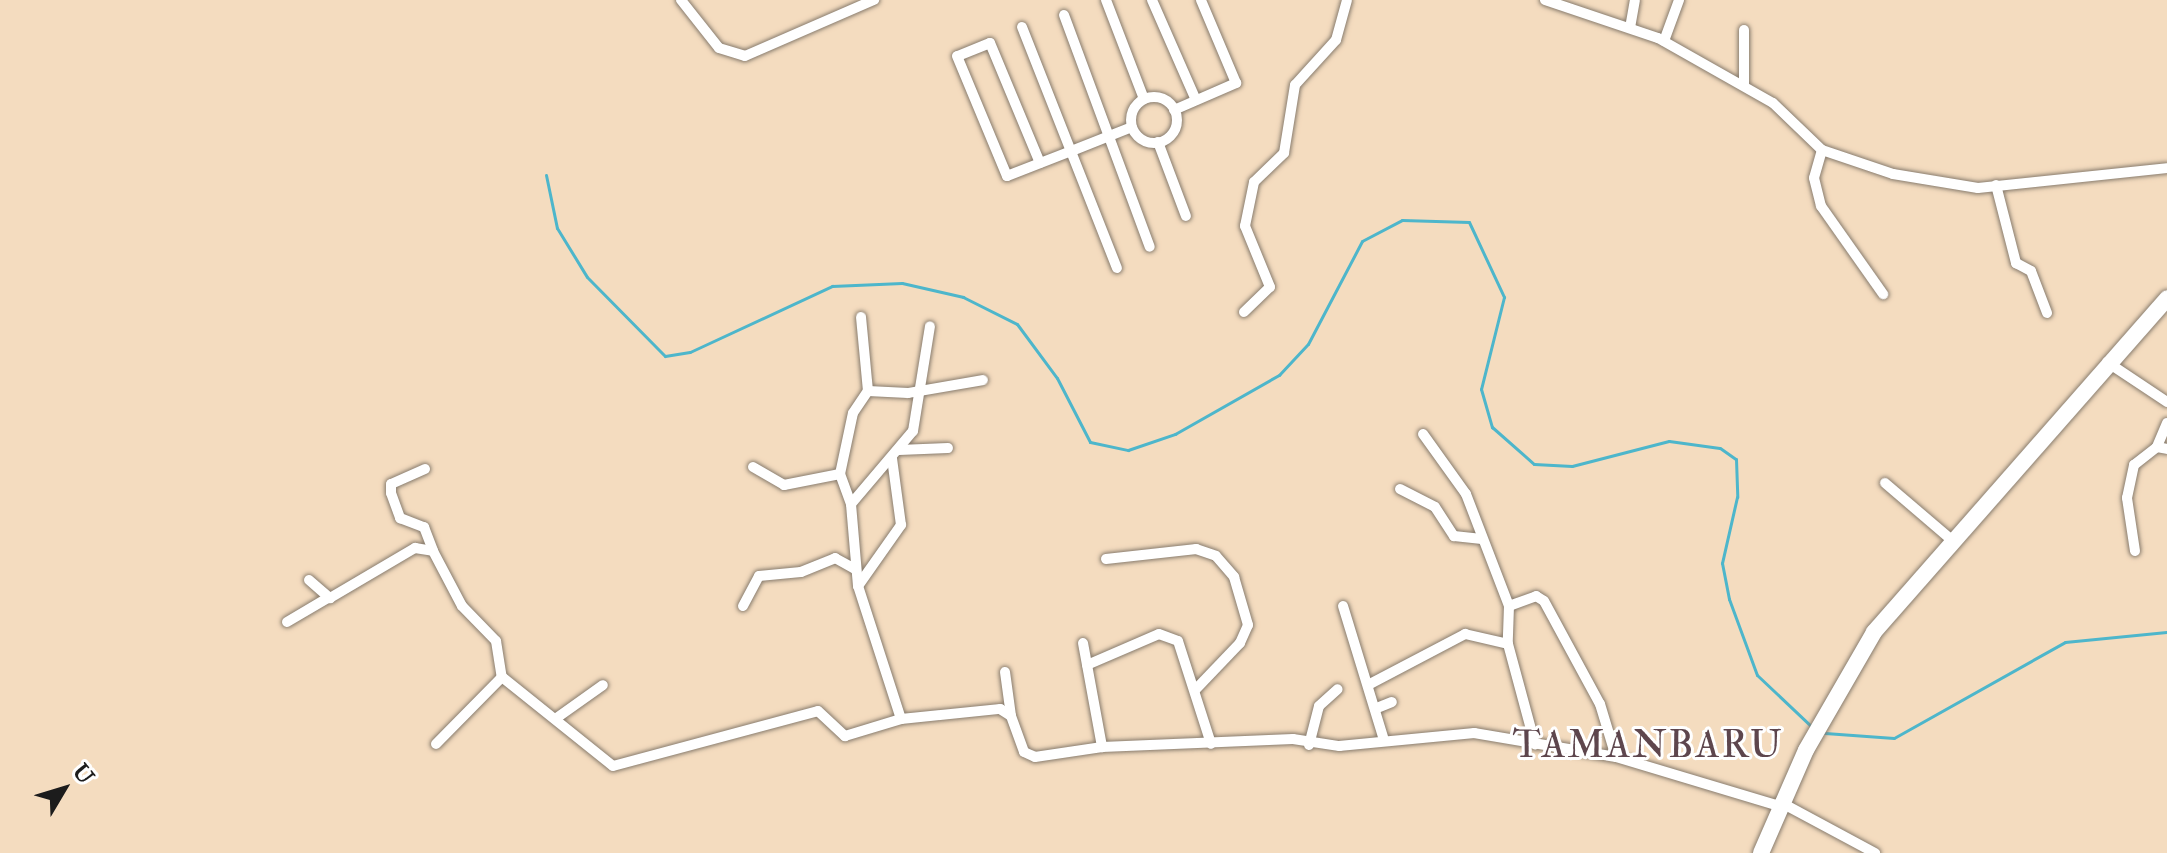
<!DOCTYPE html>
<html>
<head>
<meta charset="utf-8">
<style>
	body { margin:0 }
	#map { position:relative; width:2167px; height:853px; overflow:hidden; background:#f4dcbf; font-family:"IM FELL Double Pica",serif }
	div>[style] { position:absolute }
	.stream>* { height:3px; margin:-1.5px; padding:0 1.5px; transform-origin:1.5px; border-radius:1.5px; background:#4db6cb }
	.roads { filter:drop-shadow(0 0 2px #887c6e) drop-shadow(0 0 2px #887c6e) }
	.minor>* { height:10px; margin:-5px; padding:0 5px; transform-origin:5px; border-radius:5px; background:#fff }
	.minor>.ring { margin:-5px; padding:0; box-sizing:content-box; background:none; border:10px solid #fff; border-radius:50% }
	.trunk>* { height:16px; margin:-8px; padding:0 8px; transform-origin:8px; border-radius:8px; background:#fff }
	span { translate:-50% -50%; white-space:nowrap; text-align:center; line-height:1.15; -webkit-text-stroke:6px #fff; paint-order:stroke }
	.quarter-label { font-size:38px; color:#5e464d; letter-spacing:2px }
	.north { position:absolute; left:24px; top:749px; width:80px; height:80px; -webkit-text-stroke:6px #fff; paint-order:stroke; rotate:52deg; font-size:22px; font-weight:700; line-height:32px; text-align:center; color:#1c1c1c }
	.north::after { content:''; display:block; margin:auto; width:28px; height:36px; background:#1c1c1c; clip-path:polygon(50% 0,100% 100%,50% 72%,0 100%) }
</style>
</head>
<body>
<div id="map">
	<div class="stream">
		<i style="left:546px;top:175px;width:54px;rotate:78.3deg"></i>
		<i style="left:557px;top:228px;width:57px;rotate:58.5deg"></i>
		<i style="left:587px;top:277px;width:111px;rotate:45.4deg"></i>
		<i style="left:665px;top:356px;width:25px;rotate:-9deg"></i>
		<i style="left:690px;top:352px;width:157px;rotate:-24.9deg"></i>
		<i style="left:832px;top:286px;width:70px;rotate:-2.5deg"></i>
		<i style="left:902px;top:283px;width:63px;rotate:12.9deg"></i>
		<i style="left:963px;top:297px;width:60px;rotate:26.6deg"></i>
		<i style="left:1017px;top:324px;width:67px;rotate:53.5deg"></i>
		<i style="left:1057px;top:378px;width:72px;rotate:62.7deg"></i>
		<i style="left:1090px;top:442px;width:39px;rotate:12deg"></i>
		<i style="left:1128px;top:450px;width:50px;rotate:-18.8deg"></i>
		<i style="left:1175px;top:434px;width:120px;rotate:-29.6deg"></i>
		<i style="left:1279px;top:375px;width:42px;rotate:-46.9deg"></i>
		<i style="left:1308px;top:344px;width:116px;rotate:-62.3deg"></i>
		<i style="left:1362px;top:241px;width:45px;rotate:-27.7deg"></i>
		<i style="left:1402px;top:220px;width:67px;rotate:1.7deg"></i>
		<i style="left:1469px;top:222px;width:83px;rotate:65deg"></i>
		<i style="left:1504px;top:297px;width:95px;rotate:104deg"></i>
		<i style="left:1481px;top:389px;width:40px;rotate:74deg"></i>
		<i style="left:1492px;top:427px;width:56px;rotate:41.4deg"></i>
		<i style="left:1534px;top:464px;width:38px;rotate:3deg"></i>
		<i style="left:1572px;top:466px;width:100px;rotate:-14.5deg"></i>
		<i style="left:1669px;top:441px;width:51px;rotate:7.8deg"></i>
		<i style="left:1720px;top:448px;width:19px;rotate:35deg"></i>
		<i style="left:1736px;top:459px;width:38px;rotate:88deg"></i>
		<i style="left:1737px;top:497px;width:68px;rotate:102.8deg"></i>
		<i style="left:1722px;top:563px;width:37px;rotate:79deg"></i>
		<i style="left:1729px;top:599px;width:81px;rotate:69.8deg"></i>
		<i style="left:1757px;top:675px;width:74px;rotate:43.4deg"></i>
		<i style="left:1825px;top:733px;width:69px;rotate:4.1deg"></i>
		<i style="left:1894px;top:738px;width:196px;rotate:-29.3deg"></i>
		<i style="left:2065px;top:642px;width:102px;rotate:-5.6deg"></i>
	</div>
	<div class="roads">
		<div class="minor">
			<i style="left:681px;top:0;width:61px;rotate:51.6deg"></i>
			<i style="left:719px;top:48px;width:27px;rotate:17deg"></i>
			<i style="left:745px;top:56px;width:141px;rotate:-23.5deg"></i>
			<i style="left:1106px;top:0;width:106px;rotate:69deg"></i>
			<i style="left:1152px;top:0;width:109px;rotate:66.3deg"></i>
			<i style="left:1545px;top:0;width:119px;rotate:18.6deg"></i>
			<i style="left:1658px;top:38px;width:132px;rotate:29.5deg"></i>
			<i style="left:1773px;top:103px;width:68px;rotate:43.8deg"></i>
			<i style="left:1822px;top:150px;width:75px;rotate:18.7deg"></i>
			<i style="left:1893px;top:174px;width:86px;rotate:9.4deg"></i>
			<i style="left:1978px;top:188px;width:190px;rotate:-6deg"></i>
			<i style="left:1064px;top:15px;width:247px;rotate:69.7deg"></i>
			<i style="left:1022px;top:27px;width:259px;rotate:68.5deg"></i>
			<i style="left:1630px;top:28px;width:28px;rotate:-80deg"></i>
			<i style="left:1744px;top:30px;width:55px;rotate:90deg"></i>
			<i style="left:1664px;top:41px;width:44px;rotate:-69.9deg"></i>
			<i class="ring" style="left:1131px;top:97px;width:36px;height:36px"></i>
			<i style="left:1174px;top:110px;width:68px;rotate:-23.5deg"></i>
			<i style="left:1236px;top:83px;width:90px;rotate:-112.9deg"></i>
			<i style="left:1158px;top:142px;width:79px;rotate:69.3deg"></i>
			<i style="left:1822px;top:150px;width:29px;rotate:106deg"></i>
			<i style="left:1814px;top:178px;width:29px;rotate:76deg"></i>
			<i style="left:1821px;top:206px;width:108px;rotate:54.8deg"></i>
			<i style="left:1040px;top:163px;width:130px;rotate:-112.6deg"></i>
			<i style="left:990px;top:43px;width:35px;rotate:158deg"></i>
			<i style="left:957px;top:56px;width:130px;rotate:67.4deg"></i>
			<i style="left:1007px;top:176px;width:72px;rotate:-21.2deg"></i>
			<i style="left:1074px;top:150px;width:62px;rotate:-21.6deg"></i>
			<i style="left:1996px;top:185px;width:81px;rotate:75.6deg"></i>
			<i style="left:2016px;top:263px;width:17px;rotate:28deg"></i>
			<i style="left:2031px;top:271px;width:45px;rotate:69.1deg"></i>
			<i style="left:1244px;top:312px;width:36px;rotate:-44deg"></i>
			<i style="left:1270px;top:287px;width:66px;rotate:-112.3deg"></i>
			<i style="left:1245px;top:226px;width:45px;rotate:-78.4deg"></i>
			<i style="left:1254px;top:182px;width:42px;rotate:-44deg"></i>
			<i style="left:1284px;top:153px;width:69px;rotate:-80.8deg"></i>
			<i style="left:1295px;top:85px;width:61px;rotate:-47.7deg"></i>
			<i style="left:1336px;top:40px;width:41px;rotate:-74.6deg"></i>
			<i style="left:861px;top:317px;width:74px;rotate:84.6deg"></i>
			<i style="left:2107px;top:362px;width:72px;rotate:33.7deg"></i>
			<i style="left:2167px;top:423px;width:26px;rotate:113deg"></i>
			<i style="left:2157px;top:447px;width:10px;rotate:11deg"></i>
			<i style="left:1423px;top:434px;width:74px;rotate:54.4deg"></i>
			<i style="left:1466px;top:494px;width:120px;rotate:69deg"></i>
			<i style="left:1509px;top:606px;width:38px;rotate:92deg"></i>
			<i style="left:1508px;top:644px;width:104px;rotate:74.9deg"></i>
			<i style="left:899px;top:450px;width:49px;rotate:-2.3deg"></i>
			<i style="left:753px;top:467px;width:36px;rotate:30deg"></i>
			<i style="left:784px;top:485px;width:57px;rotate:-11.1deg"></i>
			<i style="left:425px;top:469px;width:37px;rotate:156deg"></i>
			<i style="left:391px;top:484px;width:9px;rotate:90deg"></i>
			<i style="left:391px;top:493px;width:27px;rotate:70deg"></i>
			<i style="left:400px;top:518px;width:26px;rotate:21deg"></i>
			<i style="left:424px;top:527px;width:26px;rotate:69deg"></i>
			<i style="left:1885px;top:483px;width:91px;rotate:40.5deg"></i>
			<i style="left:1400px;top:489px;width:39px;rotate:27deg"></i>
			<i style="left:1435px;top:507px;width:35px;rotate:57deg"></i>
			<i style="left:1454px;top:536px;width:28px;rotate:6deg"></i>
			<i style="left:851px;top:504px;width:96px;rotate:-49.7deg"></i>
			<i style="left:913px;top:431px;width:106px;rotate:-80.8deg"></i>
			<i style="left:2135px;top:551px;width:54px;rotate:-98.6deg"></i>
			<i style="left:2127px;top:498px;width:34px;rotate:-78deg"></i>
			<i style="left:2134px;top:465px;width:29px;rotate:-38deg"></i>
			<i style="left:1106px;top:559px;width:91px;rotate:-6.3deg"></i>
			<i style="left:1196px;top:549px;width:21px;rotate:19deg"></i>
			<i style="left:1216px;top:556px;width:28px;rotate:49deg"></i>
			<i style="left:1234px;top:577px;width:50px;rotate:73.7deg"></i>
			<i style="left:1248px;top:625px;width:20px;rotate:114deg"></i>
			<i style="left:1240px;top:643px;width:64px;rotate:133.7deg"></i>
			<i style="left:309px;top:580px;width:28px;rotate:41deg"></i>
			<i style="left:330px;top:598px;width:99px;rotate:-30.5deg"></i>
			<i style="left:415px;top:548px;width:18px;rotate:9deg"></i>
			<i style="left:433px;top:551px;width:62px;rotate:62.2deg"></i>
			<i style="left:462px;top:606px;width:49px;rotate:45.8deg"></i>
			<i style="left:496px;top:641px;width:36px;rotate:81deg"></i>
			<i style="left:502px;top:677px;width:142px;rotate:38.7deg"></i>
			<i style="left:613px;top:766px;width:212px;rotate:-15deg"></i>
			<i style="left:818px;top:711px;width:37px;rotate:43deg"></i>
			<i style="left:845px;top:736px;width:59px;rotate:-16.9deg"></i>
			<i style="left:901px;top:719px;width:100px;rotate:-5.8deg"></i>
			<i style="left:1000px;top:709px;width:13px;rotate:32deg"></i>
			<i style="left:1011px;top:716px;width:38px;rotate:70deg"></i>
			<i style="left:1024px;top:752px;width:12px;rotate:24deg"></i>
			<i style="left:1035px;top:757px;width:68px;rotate:-8.5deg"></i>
			<i style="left:1102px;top:747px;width:191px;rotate:-2.4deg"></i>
			<i style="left:1293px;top:739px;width:47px;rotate:8.7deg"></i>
			<i style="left:1339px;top:746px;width:136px;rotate:-5.5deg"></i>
			<i style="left:1474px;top:733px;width:144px;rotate:9.6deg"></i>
			<i style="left:1616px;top:757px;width:170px;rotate:16.7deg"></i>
			<i style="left:858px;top:586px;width:75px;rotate:-54.8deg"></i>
			<i style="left:901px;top:525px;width:68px;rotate:-97.7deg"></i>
			<i style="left:743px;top:606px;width:34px;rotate:-62deg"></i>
			<i style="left:759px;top:576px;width:42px;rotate:-5.4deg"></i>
			<i style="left:801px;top:572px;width:37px;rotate:-22deg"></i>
			<i style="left:835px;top:558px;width:23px;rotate:29deg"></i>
			<i style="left:1343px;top:606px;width:140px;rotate:73deg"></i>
			<i style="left:1509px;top:606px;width:29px;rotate:-20deg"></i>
			<i style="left:1536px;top:596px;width:9px;rotate:32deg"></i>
			<i style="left:1544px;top:601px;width:117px;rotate:61.5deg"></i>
			<i style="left:1600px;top:704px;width:55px;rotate:73.2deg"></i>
			<i style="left:287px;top:622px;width:45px;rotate:-30.5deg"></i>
			<i style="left:1083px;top:643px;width:106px;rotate:79.6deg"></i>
			<i style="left:1087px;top:665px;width:78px;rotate:-23.3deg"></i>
			<i style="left:1159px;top:634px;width:20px;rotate:20deg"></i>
			<i style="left:1178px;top:641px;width:108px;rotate:72.2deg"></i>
			<i style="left:1005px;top:672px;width:44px;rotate:82.2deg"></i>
			<i style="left:1368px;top:685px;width:110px;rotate:-27.7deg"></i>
			<i style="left:1465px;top:634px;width:44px;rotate:13.1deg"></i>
			<i style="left:1377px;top:708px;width:16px;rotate:-22deg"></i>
			<i style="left:558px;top:717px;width:55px;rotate:-35.4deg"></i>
			<i style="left:901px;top:719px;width:140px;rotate:-107.9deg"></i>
			<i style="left:858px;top:586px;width:82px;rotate:-94.9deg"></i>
			<i style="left:851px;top:504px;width:32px;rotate:-110deg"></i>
			<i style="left:840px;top:474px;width:62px;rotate:-78deg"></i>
			<i style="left:853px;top:413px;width:27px;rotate:-56deg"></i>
			<i style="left:868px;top:391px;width:40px;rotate:2.9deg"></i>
			<i style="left:908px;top:393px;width:76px;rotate:-9.8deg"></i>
			<i style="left:436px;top:744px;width:94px;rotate:-45.4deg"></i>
			<i style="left:1309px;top:745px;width:40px;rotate:-75.6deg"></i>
			<i style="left:1319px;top:706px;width:25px;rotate:-42deg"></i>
			<i style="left:1780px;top:802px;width:108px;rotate:28.2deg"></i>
		</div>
		<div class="trunk">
			<i style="left:1761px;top:853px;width:112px;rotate:-66.4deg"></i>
			<i style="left:1806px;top:750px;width:136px;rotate:-60deg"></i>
			<i style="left:1874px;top:632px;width:444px;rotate:-48.7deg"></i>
		</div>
	</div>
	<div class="quarter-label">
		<span style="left:1648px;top:746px">TAMANBARU</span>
	</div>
	<div class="north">U</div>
</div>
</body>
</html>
